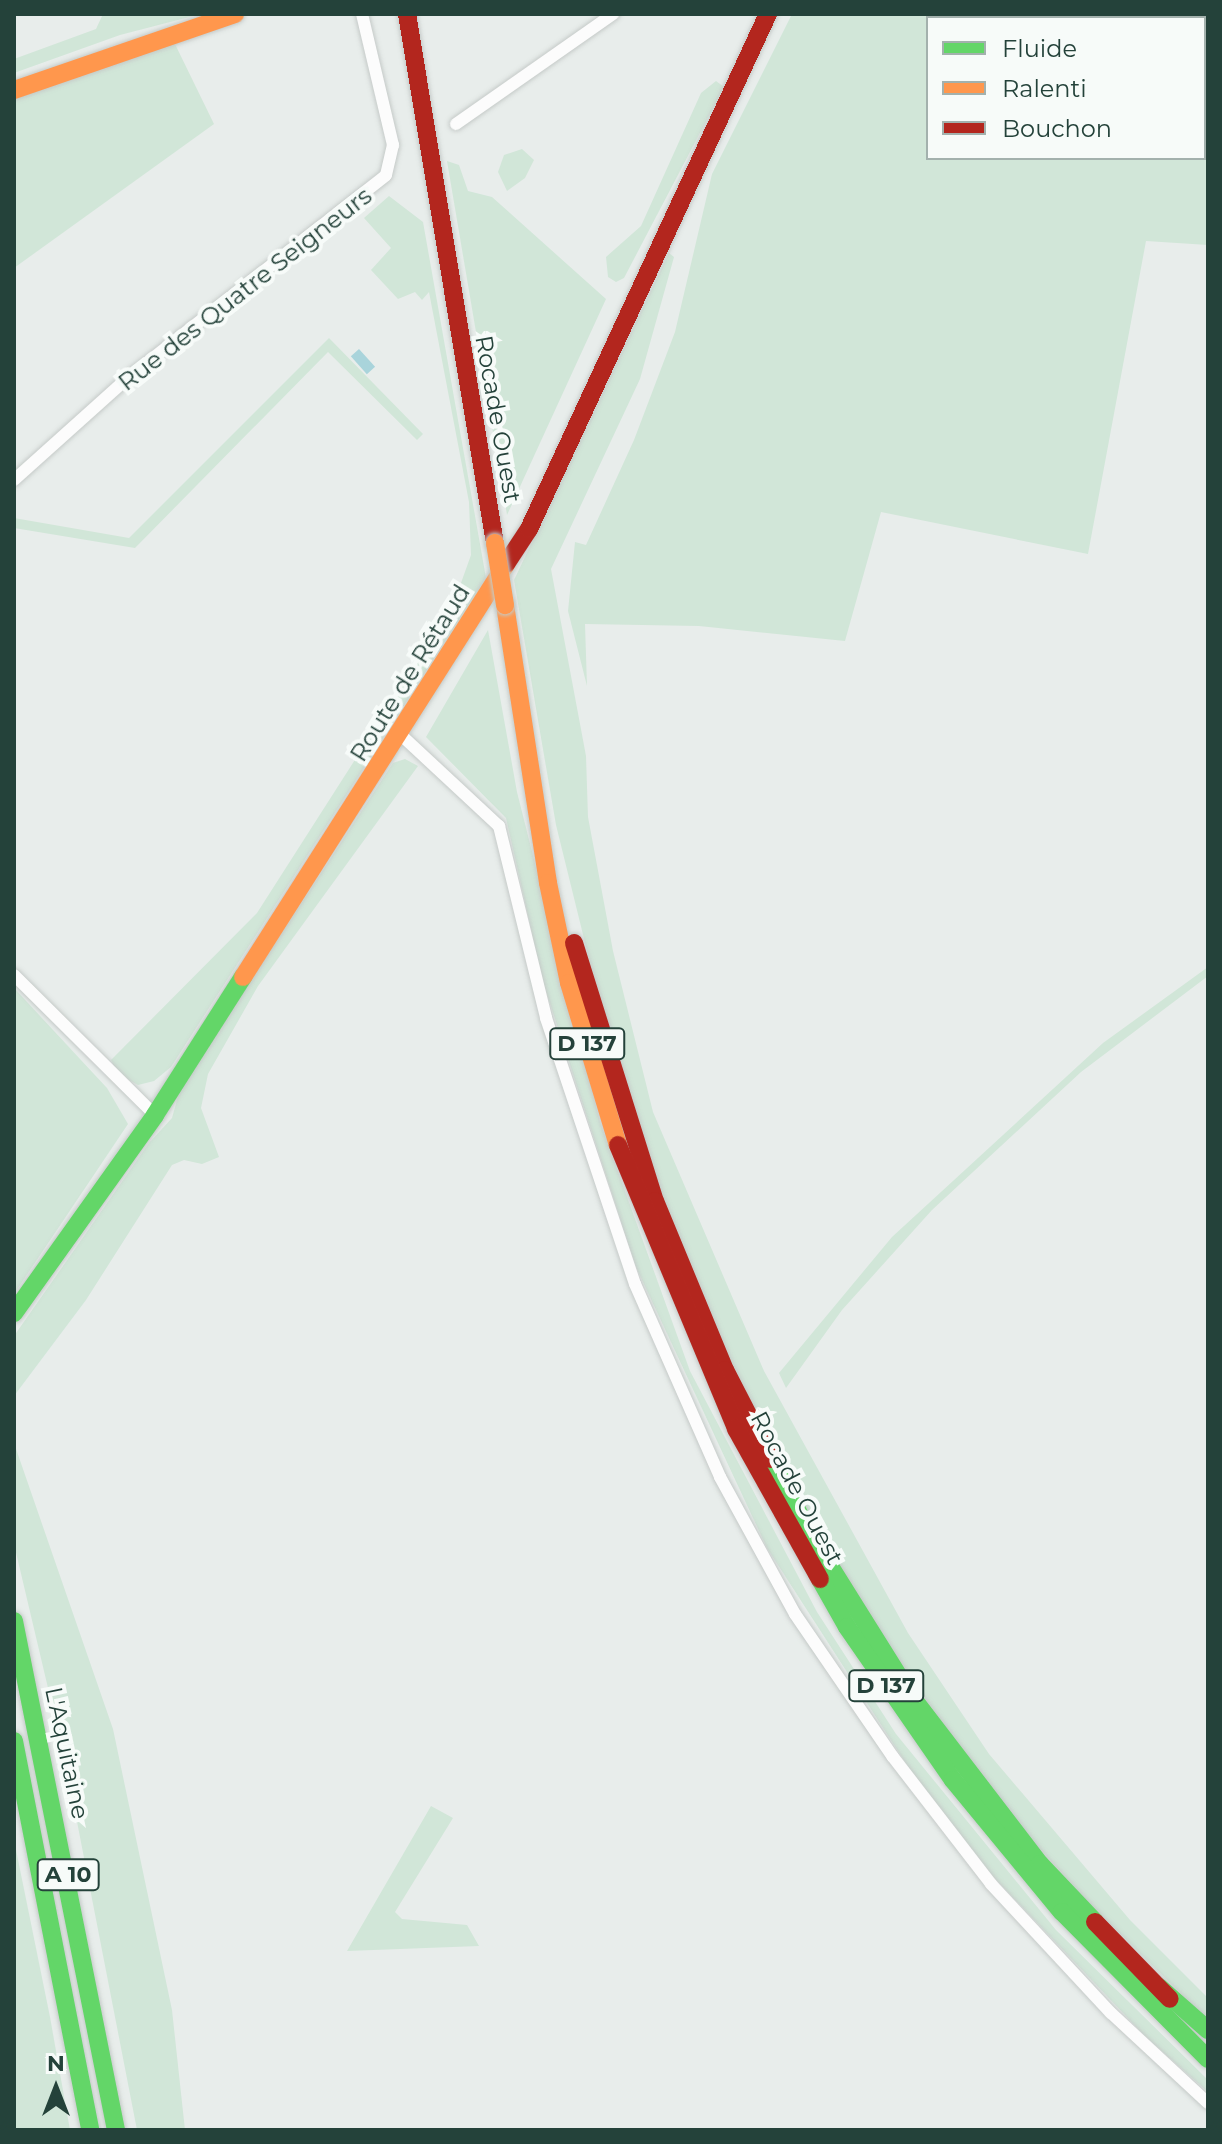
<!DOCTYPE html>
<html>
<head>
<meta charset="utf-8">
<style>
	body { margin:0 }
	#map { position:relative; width:1222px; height:2144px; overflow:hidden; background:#e8edeb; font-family:Montserrat,sans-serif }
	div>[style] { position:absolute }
	.green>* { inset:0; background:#d1e6d8 }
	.water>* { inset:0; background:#a9d4db; transform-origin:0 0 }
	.roads { filter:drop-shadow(0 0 2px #c5cac8) drop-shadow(0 0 2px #c5cac8) }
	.street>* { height:12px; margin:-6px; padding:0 6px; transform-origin:6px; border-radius:6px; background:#fcfcfc }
	.fast>* { height:18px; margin:-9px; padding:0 9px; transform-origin:9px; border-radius:9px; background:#63d668 }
	.slow>* { height:18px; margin:-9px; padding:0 9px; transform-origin:9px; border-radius:9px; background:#ff974d }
	.jam>* { height:18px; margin:-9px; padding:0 9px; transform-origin:9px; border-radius:9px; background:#b3261e }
	.bridges { filter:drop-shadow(0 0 2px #c3ccc9) drop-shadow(0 0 2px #c3ccc9) }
	.slow-bridge>* { height:18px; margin:-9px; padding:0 9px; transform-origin:9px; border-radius:9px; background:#ff974d }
	span { translate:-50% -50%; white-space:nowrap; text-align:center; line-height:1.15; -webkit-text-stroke:8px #f7fbf9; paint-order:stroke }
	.shield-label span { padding:2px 6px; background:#f7fbf9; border:2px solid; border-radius:6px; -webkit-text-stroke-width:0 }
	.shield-label { font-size:22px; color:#24423a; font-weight:700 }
	.street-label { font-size:24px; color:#24423a }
	.frame { position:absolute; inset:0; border:16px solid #24423a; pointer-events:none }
	.legend { position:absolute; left:926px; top:16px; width:280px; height:144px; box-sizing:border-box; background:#f7fbf9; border:2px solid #a3b1ad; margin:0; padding:10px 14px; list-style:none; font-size:24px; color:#24423a }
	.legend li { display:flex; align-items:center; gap:16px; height:40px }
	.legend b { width:40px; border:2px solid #a3b1ad }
	.north { position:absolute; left:16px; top:2048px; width:80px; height:80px; -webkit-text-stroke:6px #f7fbf9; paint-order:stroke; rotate:0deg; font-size:22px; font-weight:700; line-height:32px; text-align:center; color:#24423a }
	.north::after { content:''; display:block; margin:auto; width:28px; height:36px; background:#24423a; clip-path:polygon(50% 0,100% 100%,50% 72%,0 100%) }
</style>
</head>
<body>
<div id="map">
	<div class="green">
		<i style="clip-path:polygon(103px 14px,201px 14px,120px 35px,14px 73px,14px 59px,96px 29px)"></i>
		<i style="clip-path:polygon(evenodd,792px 14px,1208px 14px,1208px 245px,1146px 241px,1088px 554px,881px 512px,845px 641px,699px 626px,585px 624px,587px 686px,568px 611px,575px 542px,586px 545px,634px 440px,675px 332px,712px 174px,792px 14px,1204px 18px,1204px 158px,928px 158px,928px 18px,1204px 18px)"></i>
		<i style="clip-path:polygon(174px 42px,214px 124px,14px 268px,14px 98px)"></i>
		<i style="clip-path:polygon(716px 81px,724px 87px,624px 278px,616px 282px,608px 277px,606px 257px,641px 226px,701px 93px)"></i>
		<i style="clip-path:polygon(522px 149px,534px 160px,525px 178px,507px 191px,498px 172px,504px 155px)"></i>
		<i style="clip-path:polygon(447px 161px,459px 165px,468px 191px,492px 197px,606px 299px,507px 515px)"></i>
		<i style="clip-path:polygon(389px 196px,423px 222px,486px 578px,171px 1067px,154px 1081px,138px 1085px,118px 1074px,111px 1060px,257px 913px,452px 608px,471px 555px,469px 502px,429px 292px,422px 300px,415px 292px,398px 299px,371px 270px,391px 248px,364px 218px)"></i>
		<i style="clip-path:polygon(669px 253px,674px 257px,640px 379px,551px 569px,586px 756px,588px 817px,613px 951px,653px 1112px,764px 1371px,908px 1633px,989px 1754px,1130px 1920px,1208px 1998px,1208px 2020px,1090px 1904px,1023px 1830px,908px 1676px,829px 1554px,723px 1347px,663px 1208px,610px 1044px,556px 825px,514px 580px)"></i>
		<i style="clip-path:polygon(329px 338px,423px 434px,417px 440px,328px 352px,135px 548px,14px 528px,14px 518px,129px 538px)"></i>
		<i style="clip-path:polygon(488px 630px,517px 792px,600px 1122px,690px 1371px,817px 1612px,896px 1734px,1056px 1930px,1208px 2080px,1208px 2092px,1145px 2036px,985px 1868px,918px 1782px,767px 1548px,636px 1267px,543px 982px,506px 818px,426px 737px)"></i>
		<i style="clip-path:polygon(405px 759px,418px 766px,258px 986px,208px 1074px,201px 1108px,219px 1157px,202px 1164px,184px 1160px,172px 1165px,86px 1300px,14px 1396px,14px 1336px,149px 1143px,172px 1118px,180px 1089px,393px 763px)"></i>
		<i style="clip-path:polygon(1208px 967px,1208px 976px,1081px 1072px,932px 1210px,842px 1310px,786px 1388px,779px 1373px,892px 1237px,1103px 1043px)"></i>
		<i style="clip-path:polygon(14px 988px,107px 1088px,128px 1124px,14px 1294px)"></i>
		<i style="clip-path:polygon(14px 1443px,113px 1729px,172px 2010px,185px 2130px,137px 2130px,65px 1760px,14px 1544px)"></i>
		<i style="clip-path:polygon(431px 1806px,453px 1818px,395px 1912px,402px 1919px,467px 1925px,479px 1946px,347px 1951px)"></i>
		<i style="clip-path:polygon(14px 1840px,50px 2017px,70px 2130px,14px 2130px)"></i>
	</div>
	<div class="water">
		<i style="left:359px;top:349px;width:24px;height:11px;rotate:48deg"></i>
	</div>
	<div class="roads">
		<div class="street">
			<i style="left:456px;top:124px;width:192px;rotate:-35deg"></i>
			<i style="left:14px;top:480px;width:156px;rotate:-41.9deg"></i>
			<i style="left:130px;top:376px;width:325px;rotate:-38.1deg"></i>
			<i style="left:386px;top:175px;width:31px;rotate:-77deg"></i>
			<i style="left:393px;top:145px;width:135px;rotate:-103.3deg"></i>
			<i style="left:401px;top:735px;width:134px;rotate:42.9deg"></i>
			<i style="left:499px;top:826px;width:198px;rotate:76.2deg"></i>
			<i style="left:546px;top:1018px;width:280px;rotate:71.5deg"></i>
			<i style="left:635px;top:1284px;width:211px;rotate:66.2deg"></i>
			<i style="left:720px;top:1477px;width:156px;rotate:61.3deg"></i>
			<i style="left:795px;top:1614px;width:173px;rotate:55.6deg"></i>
			<i style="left:893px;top:1757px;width:160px;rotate:52.3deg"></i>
			<i style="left:991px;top:1884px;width:176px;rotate:47.1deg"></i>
			<i style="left:1111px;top:2013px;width:132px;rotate:42.9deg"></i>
			<i style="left:14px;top:975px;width:199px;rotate:44.8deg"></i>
		</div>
		<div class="fast">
			<i style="left:14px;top:1313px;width:243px;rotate:-54.5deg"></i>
			<i style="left:155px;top:1115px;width:164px;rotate:-57.5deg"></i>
			<i style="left:771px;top:1459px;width:81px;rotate:62.8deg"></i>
			<i style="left:808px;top:1531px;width:195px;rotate:58deg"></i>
			<i style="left:911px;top:1696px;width:212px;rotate:52.5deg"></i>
			<i style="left:1040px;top:1864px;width:80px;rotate:46.5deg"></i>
			<i style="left:820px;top:1579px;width:55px;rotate:60.6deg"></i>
			<i style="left:847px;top:1627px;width:186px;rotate:55.3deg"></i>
			<i style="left:953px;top:1780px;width:171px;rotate:50.5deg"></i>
			<i style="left:1062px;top:1912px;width:207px;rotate:45.2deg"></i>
			<i style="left:14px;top:1621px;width:519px;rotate:78.67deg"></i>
			<i style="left:14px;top:1741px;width:396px;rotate:78.9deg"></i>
			<i style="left:1159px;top:1987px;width:65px;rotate:41.3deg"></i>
		</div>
		<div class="slow">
			<i style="left:14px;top:90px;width:234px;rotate:-19deg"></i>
			<i style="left:505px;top:605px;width:281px;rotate:81.2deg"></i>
			<i style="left:548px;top:883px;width:102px;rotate:78.1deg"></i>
			<i style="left:569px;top:983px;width:169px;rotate:73.2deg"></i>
			<i style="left:243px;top:977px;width:490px;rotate:-57.5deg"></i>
		</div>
		<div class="jam">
			<i style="left:407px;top:14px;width:536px;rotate:80.56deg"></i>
			<i style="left:506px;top:564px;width:42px;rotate:-56.7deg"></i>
			<i style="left:529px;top:529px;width:568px;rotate:-65.11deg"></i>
			<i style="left:574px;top:943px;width:270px;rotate:72.6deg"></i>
			<i style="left:655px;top:1201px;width:183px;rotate:67.5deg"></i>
			<i style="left:725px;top:1370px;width:100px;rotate:62.7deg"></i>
			<i style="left:618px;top:1145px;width:308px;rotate:67.4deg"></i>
			<i style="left:736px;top:1429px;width:172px;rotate:60.8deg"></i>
			<i style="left:1095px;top:1922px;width:107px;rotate:45.8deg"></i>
		</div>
	</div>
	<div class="bridges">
		<div class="slow-bridge">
			<i style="left:495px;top:543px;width:63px;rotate:80.8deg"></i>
		</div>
	</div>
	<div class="shield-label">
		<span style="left:587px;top:1044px">D 137</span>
		<span style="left:886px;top:1686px">D 137</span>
		<span style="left:68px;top:1875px">A 10</span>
	</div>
	<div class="street-label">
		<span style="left:245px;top:289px;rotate:-38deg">Rue des Quatre Seigneurs</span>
		<span style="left:498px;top:419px;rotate:80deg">Rocade Ouest</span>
		<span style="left:410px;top:673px;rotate:-58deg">Route de Rétaud</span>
		<span style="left:797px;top:1488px;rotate:62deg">Rocade Ouest</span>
		<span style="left:67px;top:1753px;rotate:78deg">L'Aquitaine</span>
	</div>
	<div class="frame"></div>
	<ul class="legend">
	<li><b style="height:10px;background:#63d668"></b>Fluide</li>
	<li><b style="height:10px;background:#ff974d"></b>Ralenti</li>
	<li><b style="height:10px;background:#b3261e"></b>Bouchon</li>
	</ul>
	<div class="north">N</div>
</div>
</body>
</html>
